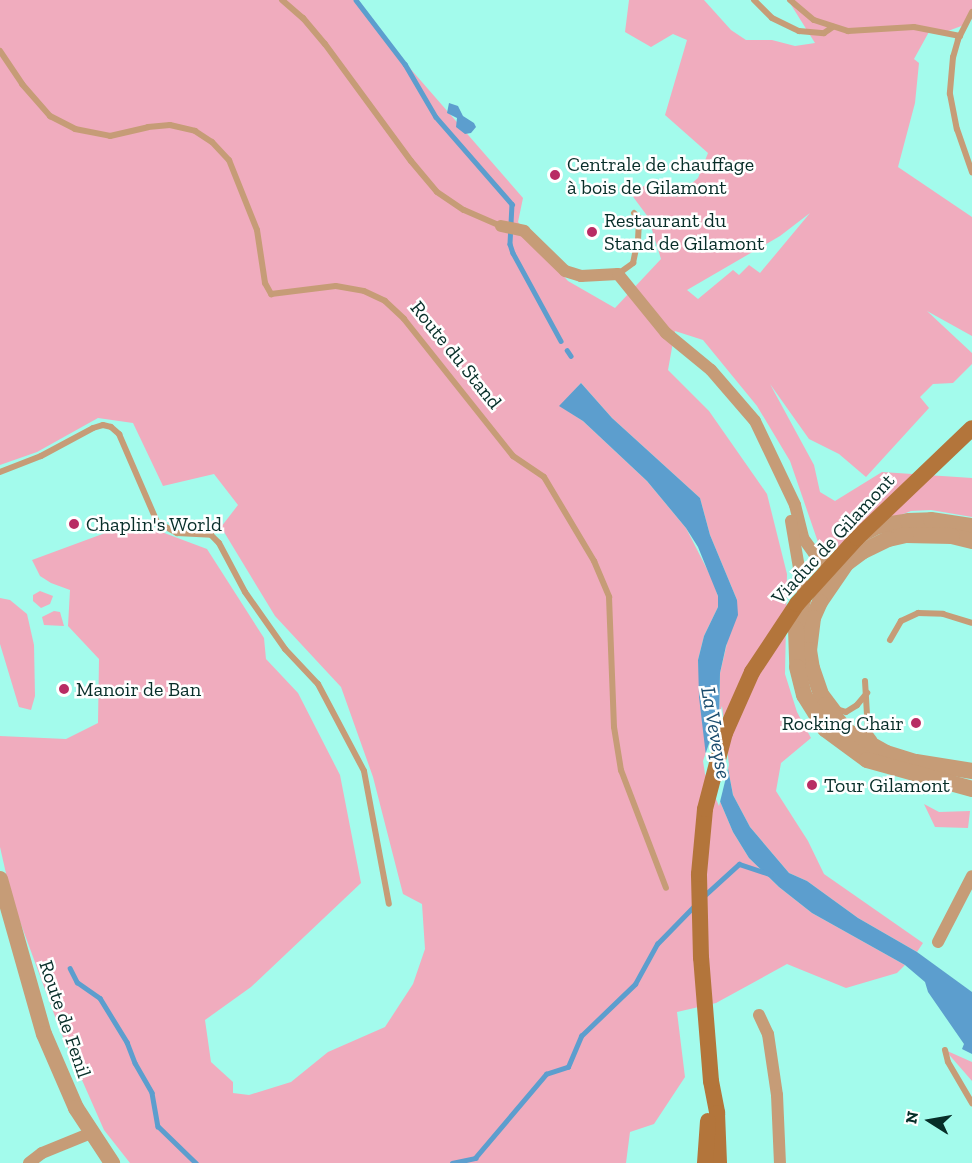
<!DOCTYPE html>
<html>
<head>
<meta charset="utf-8">
<style>
	body { margin:0 }
	#map { position:relative; width:972px; height:1163px; overflow:hidden; background:#a3fbec; font-family:"Zilla Slab",serif }
	div>[style] { position:absolute }
	.green>* { inset:0; background:#f0acbe }
	.water>* { inset:0; background:#5c9ece }
	.pier>* { inset:0; background:#a3fbec }
	.stream>* { height:4.5px; margin:-2.25px; padding:0 2.25px; transform-origin:2.25px; border-radius:2.25px; background:#5c9ece }
	.service>* { height:6px; margin:-3px; padding:0 3px; transform-origin:3px; border-radius:3px; background:#c69c77 }
	.minor>* { height:12px; margin:-6px; padding:0 6px; transform-origin:6px; border-radius:6px; background:#c69c77 }
	.tertiary>* { height:16px; margin:-8px; padding:0 8px; transform-origin:8px; border-radius:8px; background:#c69c77 }
	.secondary>* { height:16px; margin:-8px; padding:0 8px; transform-origin:8px; border-radius:8px; background:#b3753b }
	.secondary-bridge>* { height:16px; margin:-8px; padding:0 8px; transform-origin:8px; border-radius:8px; background:#b3753b }
	.dots>* { width:16px; height:16px; translate:-50% -50%; box-sizing:border-box; border:3px solid #fff; border-radius:50% }
	span { translate:-50% -50%; white-space:nowrap; text-align:center; line-height:1.15; -webkit-text-stroke:5px #fff; paint-order:stroke }
	.poi-label { font-size:20px; color:#072e29 }
	.left { translate:0 -50%; text-align:left }
	.right { translate:-100% -50%; text-align:right }
	.street-label { font-size:20px; color:#072e29 }
	.water-label { font-size:21px; color:#1c4d6f; font-style:italic }
	.north { position:absolute; left:900px; top:1091px; width:60px; height:60px; -webkit-text-stroke:4px #fff; paint-order:stroke; rotate:281deg; font-size:16px; font-weight:700; line-height:24px; text-align:center; color:#072e29 }
	.north::after { content:''; display:block; margin:auto; width:21px; height:27px; background:#072e29; clip-path:polygon(50% 0,100% 100%,50% 72%,0 100%) }
</style>
</head>
<body>
<div id="map">
	<div class="green">
		<i style="clip-path:polygon(evenodd,0 0,356px 0,408px 66px,523px 198px,518px 222px,552px 263px,568px 281px,615px 308px,661px 259px,648px 217px,631px 194px,652px 181px,676px 197px,698px 178px,708px 153px,665px 115px,687px 40px,673px 34px,651px 47px,625px 32px,629px 0,704px 0,731px 30px,746px 40px,772px 40px,795px 46px,815px 43px,788px 0,972px 0,972px 9px,964px 25px,948px 31px,930px 30px,914px 59px,919px 63px,915px 103px,898px 167px,972px 217px,972px 336px,927px 311px,972px 353px,972px 364px,953px 383px,933px 384px,920px 397px,929px 408px,866px 477px,839px 454px,809px 439px,770px 384px,814px 465px,820px 492px,835px 501px,882px 472px,972px 478px,972px 517px,931px 510px,911px 511px,885px 521px,838px 550px,819px 545px,790px 461px,757px 406px,703px 340px,675px 331px,668px 370px,709px 411px,767px 494px,787px 574px,785px 674px,797px 712px,811px 738px,781px 763px,776px 791px,808px 841px,824px 874px,923px 943px,917px 952px,858px 918px,807px 881px,789px 873px,750px 827px,733px 795px,719px 721px,720px 673px,737px 600px,710px 535px,700px 498px,612px 418px,581px 383px,560px 406px,583px 421px,647px 481px,686px 528px,712px 579px,718px 596px,718px 607px,704px 636px,698px 660px,708px 773px,733px 832px,749px 858px,779px 887px,812px 913px,905px 965px,897px 973px,846px 988px,787px 964px,716px 1003px,677px 1012px,685px 1077px,654px 1124px,630px 1132px,626px 1163px,130px 1163px,104px 1130px,60px 1030px,12px 900px,0 847px,0 736px,66px 739px,98px 723px,99px 659px,68px 626px,70px 590px,51px 583px,40px 576px,32px 560px,135px 522px,207px 549px,264px 638px,266px 659px,298px 693px,340px 775px,361px 883px,251px 987px,205px 1020px,211px 1062px,233px 1082px,233px 1093px,249px 1095px,291px 1082px,328px 1052px,385px 1027px,413px 984px,425px 949px,422px 904px,403px 894px,373px 777px,341px 687px,275px 616px,221px 527px,238px 505px,214px 474px,163px 486px,133px 423px,98px 418px,37px 452px,0 465px,0 0,810px 213px,760px 273px,749px 265px,739px 275px,733px 270px,698px 299px,687px 290px,780px 236px,810px 213px)"></i>
		<i style="clip-path:polygon(40px 591px,53px 596px,50px 604px,41px 608px,33px 601px,33px 595px)"></i>
		<i style="clip-path:polygon(0 598px,10px 600px,27px 614px,34px 645px,35px 696px,31px 710px,19px 707px,0 644px)"></i>
		<i style="clip-path:polygon(54px 611px,60px 612px,64px 626px,44px 625px,42px 617px)"></i>
		<i style="clip-path:polygon(924px 804px,939px 812px,970px 811px,968px 828px,935px 827px)"></i>
		<i style="clip-path:polygon(945px 1050px,972px 1062px,972px 1081px)"></i>
	</div>
	<div class="water">
		<i style="clip-path:polygon(449px 103px,458px 106px,463px 116px,474px 123px,476px 127px,471px 133px,465px 134px,456px 127px,457px 118px,447px 113px)"></i>
		<i style="clip-path:polygon(581px 383px,612px 418px,700px 498px,710px 535px,737px 600px,738px 615px,726px 646px,720px 673px,719px 721px,733px 795px,750px 827px,789px 873px,807px 881px,858px 918px,917px 952px,972px 992px,972px 1054px,962px 1049px,964px 1044px,928px 992px,925px 982px,905px 965px,812px 913px,779px 887px,749px 858px,733px 832px,708px 773px,699px 697px,698px 660px,704px 636px,718px 607px,718px 596px,698px 547px,686px 528px,647px 481px,583px 421px,559px 406px)"></i>
	</div>
	<div class="pier">
		<i style="clip-path:polygon(722px 706px,729px 765px,719px 806px,705px 774px,703px 761px)"></i>
	</div>
	<div class="stream">
		<i style="left:356px;top:0;width:81px;rotate:52.6deg"></i>
		<i style="left:405px;top:64px;width:61px;rotate:59.7deg"></i>
		<i style="left:436px;top:117px;width:116px;rotate:48.9deg"></i>
		<i style="left:512px;top:204px;width:40px;rotate:92.9deg"></i>
		<i style="left:510px;top:244px;width:9px;rotate:72deg"></i>
		<i style="left:513px;top:253px;width:100px;rotate:61.4deg"></i>
		<i style="left:567px;top:350px;width:7px;rotate:56deg"></i>
		<i style="left:705px;top:895px;width:46px;rotate:-42.4deg"></i>
		<i style="left:739px;top:864px;width:33px;rotate:18deg"></i>
		<i style="left:70px;top:968px;width:16px;rotate:63deg"></i>
		<i style="left:77px;top:982px;width:28px;rotate:35deg"></i>
		<i style="left:100px;top:998px;width:52px;rotate:58.5deg"></i>
		<i style="left:127px;top:1042px;width:22px;rotate:69deg"></i>
		<i style="left:135px;top:1063px;width:34px;rotate:60deg"></i>
		<i style="left:152px;top:1093px;width:34px;rotate:80deg"></i>
		<i style="left:158px;top:1126px;width:53px;rotate:44.2deg"></i>
		<i style="left:452px;top:1163px;width:24px;rotate:-12deg"></i>
		<i style="left:475px;top:1158px;width:110px;rotate:-49.8deg"></i>
		<i style="left:546px;top:1074px;width:23px;rotate:-18deg"></i>
		<i style="left:568px;top:1067px;width:34px;rotate:-67deg"></i>
		<i style="left:581px;top:1036px;width:75px;rotate:-43.9deg"></i>
		<i style="left:635px;top:984px;width:46px;rotate:-61.2deg"></i>
		<i style="left:657px;top:944px;width:54px;rotate:-45.7deg"></i>
	</div>
	<div class="service">
		<i style="left:282px;top:0;width:28px;rotate:41deg"></i>
		<i style="left:303px;top:18px;width:34px;rotate:50deg"></i>
		<i style="left:325px;top:44px;width:145px;rotate:53.7deg"></i>
		<i style="left:411px;top:161px;width:40px;rotate:50deg"></i>
		<i style="left:437px;top:192px;width:32px;rotate:34deg"></i>
		<i style="left:464px;top:210px;width:40px;rotate:23.4deg"></i>
		<i style="left:754px;top:0;width:25px;rotate:45deg"></i>
		<i style="left:772px;top:18px;width:30px;rotate:26deg"></i>
		<i style="left:799px;top:31px;width:25px;rotate:5deg"></i>
		<i style="left:824px;top:33px;width:11px;rotate:-34deg"></i>
		<i style="left:790px;top:0;width:31px;rotate:40deg"></i>
		<i style="left:814px;top:20px;width:36px;rotate:18deg"></i>
		<i style="left:848px;top:31px;width:66px;rotate:-3.5deg"></i>
		<i style="left:914px;top:27px;width:47px;rotate:11.1deg"></i>
		<i style="left:972px;top:12px;width:31px;rotate:117deg"></i>
		<i style="left:958px;top:40px;width:18px;rotate:106deg"></i>
		<i style="left:953px;top:57px;width:37px;rotate:95deg"></i>
		<i style="left:950px;top:94px;width:36px;rotate:79deg"></i>
		<i style="left:957px;top:129px;width:46px;rotate:70.8deg"></i>
		<i style="left:0;top:51px;width:40px;rotate:56deg"></i>
		<i style="left:22px;top:84px;width:43px;rotate:48.8deg"></i>
		<i style="left:50px;top:116px;width:28px;rotate:27deg"></i>
		<i style="left:75px;top:129px;width:36px;rotate:11deg"></i>
		<i style="left:110px;top:136px;width:39px;rotate:-13deg"></i>
		<i style="left:148px;top:127px;width:22px;rotate:-5deg"></i>
		<i style="left:170px;top:125px;width:26px;rotate:13deg"></i>
		<i style="left:195px;top:131px;width:20px;rotate:33deg"></i>
		<i style="left:212px;top:142px;width:25px;rotate:47deg"></i>
		<i style="left:229px;top:160px;width:75px;rotate:68.2deg"></i>
		<i style="left:257px;top:230px;width:54px;rotate:81.4deg"></i>
		<i style="left:265px;top:283px;width:13px;rotate:61deg"></i>
		<i style="left:271px;top:294px;width:65px;rotate:-7deg"></i>
		<i style="left:336px;top:286px;width:28px;rotate:10deg"></i>
		<i style="left:364px;top:291px;width:23px;rotate:25deg"></i>
		<i style="left:385px;top:301px;width:26px;rotate:43deg"></i>
		<i style="left:404px;top:319px;width:175px;rotate:51.5deg"></i>
		<i style="left:513px;top:456px;width:37px;rotate:34deg"></i>
		<i style="left:544px;top:477px;width:98px;rotate:59.2deg"></i>
		<i style="left:594px;top:561px;width:39px;rotate:67deg"></i>
		<i style="left:609px;top:597px;width:130px;rotate:87.8deg"></i>
		<i style="left:614px;top:727px;width:44px;rotate:80.8deg"></i>
		<i style="left:621px;top:770px;width:126px;rotate:69.1deg"></i>
		<i style="left:618px;top:274px;width:19px;rotate:-36deg"></i>
		<i style="left:633px;top:263px;width:24px;rotate:-78deg"></i>
		<i style="left:638px;top:240px;width:22px;rotate:-87deg"></i>
		<i style="left:639px;top:218px;width:7px;rotate:-135deg"></i>
		<i style="left:0;top:472px;width:44px;rotate:-21.3deg"></i>
		<i style="left:41px;top:456px;width:59px;rotate:-28.3deg"></i>
		<i style="left:93px;top:428px;width:10px;rotate:-17deg"></i>
		<i style="left:103px;top:425px;width:8px;rotate:14deg"></i>
		<i style="left:111px;top:427px;width:11px;rotate:41deg"></i>
		<i style="left:119px;top:434px;width:96px;rotate:66.6deg"></i>
		<i style="left:157px;top:522px;width:23px;rotate:29deg"></i>
		<i style="left:177px;top:533px;width:34px;rotate:3deg"></i>
		<i style="left:211px;top:535px;width:11px;rotate:45deg"></i>
		<i style="left:219px;top:543px;width:55px;rotate:62deg"></i>
		<i style="left:245px;top:592px;width:70px;rotate:54.9deg"></i>
		<i style="left:285px;top:649px;width:48px;rotate:46.7deg"></i>
		<i style="left:318px;top:684px;width:98px;rotate:62.1deg"></i>
		<i style="left:364px;top:771px;width:135px;rotate:79.4deg"></i>
		<i style="left:890px;top:640px;width:22px;rotate:-60deg"></i>
		<i style="left:901px;top:621px;width:19px;rotate:-25deg"></i>
		<i style="left:918px;top:613px;width:25px;rotate:2deg"></i>
		<i style="left:943px;top:614px;width:30px;rotate:17deg"></i>
		<i style="left:865px;top:681px;width:50px;rotate:86.6deg"></i>
		<i style="left:868px;top:731px;width:10px;rotate:53deg"></i>
		<i style="left:827px;top:694px;width:20px;rotate:53deg"></i>
		<i style="left:839px;top:710px;width:7px;rotate:16deg"></i>
		<i style="left:846px;top:712px;width:13px;rotate:-32deg"></i>
		<i style="left:857px;top:705px;width:16px;rotate:-50deg"></i>
		<i style="left:945px;top:1050px;width:12px;rotate:76deg"></i>
		<i style="left:948px;top:1062px;width:48px;rotate:59.7deg"></i>
	</div>
	<div class="minor">
		<i style="left:501px;top:226px;width:24px;rotate:12deg"></i>
		<i style="left:524px;top:231px;width:57px;rotate:44.3deg"></i>
		<i style="left:565px;top:271px;width:17px;rotate:17deg"></i>
		<i style="left:581px;top:276px;width:37px;rotate:-3deg"></i>
		<i style="left:618px;top:274px;width:76px;rotate:50.9deg"></i>
		<i style="left:666px;top:333px;width:58px;rotate:39.4deg"></i>
		<i style="left:711px;top:370px;width:67px;rotate:49.2deg"></i>
		<i style="left:755px;top:421px;width:93px;rotate:64.5deg"></i>
		<i style="left:795px;top:505px;width:34px;rotate:76deg"></i>
		<i style="left:803px;top:538px;width:19px;rotate:54deg"></i>
		<i style="left:814px;top:553px;width:16px;rotate:38deg"></i>
		<i style="left:791px;top:521px;width:77px;rotate:80.3deg"></i>
		<i style="left:938px;top:942px;width:74px;rotate:-62.7deg"></i>
		<i style="left:759px;top:1015px;width:21px;rotate:65deg"></i>
		<i style="left:768px;top:1034px;width:62px;rotate:81.6deg"></i>
		<i style="left:777px;top:1095px;width:68px;rotate:87.5deg"></i>
		<i style="left:29px;top:1163px;width:16px;rotate:-38deg"></i>
		<i style="left:42px;top:1153px;width:53px;rotate:-22.2deg"></i>
	</div>
	<div class="tertiary">
		<i style="left:862px;top:534px;width:18px;rotate:-27deg"></i>
		<i style="left:878px;top:526px;width:30px;rotate:-9deg"></i>
		<i style="left:908px;top:521px;width:23px;rotate:-2deg"></i>
		<i style="left:931px;top:520px;width:41px;rotate:8.3deg"></i>
		<i style="left:972px;top:541px;width:21px;rotate:-166deg"></i>
		<i style="left:952px;top:536px;width:46px;rotate:-178.8deg"></i>
		<i style="left:906px;top:535px;width:18px;rotate:167deg"></i>
		<i style="left:888px;top:539px;width:28px;rotate:154deg"></i>
		<i style="left:863px;top:551px;width:21px;rotate:143deg"></i>
		<i style="left:846px;top:564px;width:46px;rotate:124.4deg"></i>
		<i style="left:820px;top:602px;width:17px;rotate:114deg"></i>
		<i style="left:813px;top:618px;width:32px;rotate:97deg"></i>
		<i style="left:809px;top:650px;width:18px;rotate:81deg"></i>
		<i style="left:812px;top:668px;width:39px;rotate:71deg"></i>
		<i style="left:825px;top:705px;width:34px;rotate:50deg"></i>
		<i style="left:847px;top:731px;width:45px;rotate:29.4deg"></i>
		<i style="left:886px;top:753px;width:31px;rotate:17deg"></i>
		<i style="left:916px;top:762px;width:57px;rotate:9.1deg"></i>
		<i style="left:804px;top:596px;width:34px;rotate:104deg"></i>
		<i style="left:796px;top:629px;width:38px;rotate:88deg"></i>
		<i style="left:797px;top:667px;width:29px;rotate:76deg"></i>
		<i style="left:804px;top:695px;width:40px;rotate:58deg"></i>
		<i style="left:825px;top:729px;width:52px;rotate:36.4deg"></i>
		<i style="left:867px;top:760px;width:109px;rotate:15.4deg"></i>
		<i style="left:0;top:879px;width:161px;rotate:74.2deg"></i>
		<i style="left:44px;top:1034px;width:81px;rotate:66.6deg"></i>
		<i style="left:76px;top:1108px;width:66px;rotate:56.8deg"></i>
	</div>
	<div class="secondary">
		<i style="left:711px;top:1081px;width:33px;rotate:79deg"></i>
		<i style="left:717px;top:1113px;width:50px;rotate:87.7deg"></i>
		<i style="left:705px;top:1163px;width:42px;rotate:-85.9deg"></i>
	</div>
	<div class="secondary-bridge">
		<i style="left:711px;top:1081px;width:123px;rotate:-94.6deg"></i>
		<i style="left:701px;top:958px;width:84px;rotate:-91.4deg"></i>
		<i style="left:699px;top:874px;width:65px;rotate:-84.7deg"></i>
		<i style="left:705px;top:809px;width:79px;rotate:-75.3deg"></i>
		<i style="left:725px;top:733px;width:67px;rotate:-66.1deg"></i>
		<i style="left:752px;top:672px;width:82px;rotate:-56.5deg"></i>
		<i style="left:797px;top:604px;width:89px;rotate:-47.7deg"></i>
		<i style="left:857px;top:538px;width:159px;rotate:-43.7deg"></i>
	</div>
	<div class="dots">
		<i style="left:555px;top:175px;background:#b82c64"></i>
		<i style="left:592px;top:232px;background:#b82c64"></i>
		<i style="left:74px;top:524px;background:#b82c64"></i>
		<i style="left:64px;top:689px;background:#b82c64"></i>
		<i style="left:916px;top:723px;background:#b82c64"></i>
		<i style="left:812px;top:785px;background:#b82c64"></i>
	</div>
	<div class="poi-label">
		<span class="left" style="left:567px;top:176px">Centrale de chauffage<br>à bois de Gilamont</span>
		<span class="left" style="left:604px;top:232px">Restaurant du<br>Stand de Gilamont</span>
		<span class="left" style="left:86px;top:524px">Chaplin's World</span>
		<span class="left" style="left:76px;top:689px">Manoir de Ban</span>
		<span class="right" style="left:904px;top:723px">Rocking Chair</span>
		<span class="left" style="left:824px;top:785px">Tour Gilamont</span>
	</div>
	<div class="street-label">
		<span style="left:456px;top:355px;rotate:51deg">Route du Stand</span>
		<span style="left:833px;top:539px;rotate:-47deg">Viaduc de Gilamont</span>
		<span style="left:65px;top:1019px;rotate:71deg">Route de Fenil</span>
	</div>
	<div class="water-label">
		<span style="left:716px;top:733px;rotate:80deg">La Veveyse</span>
	</div>
	<div class="north">N</div>
</div>
</body>
</html>
